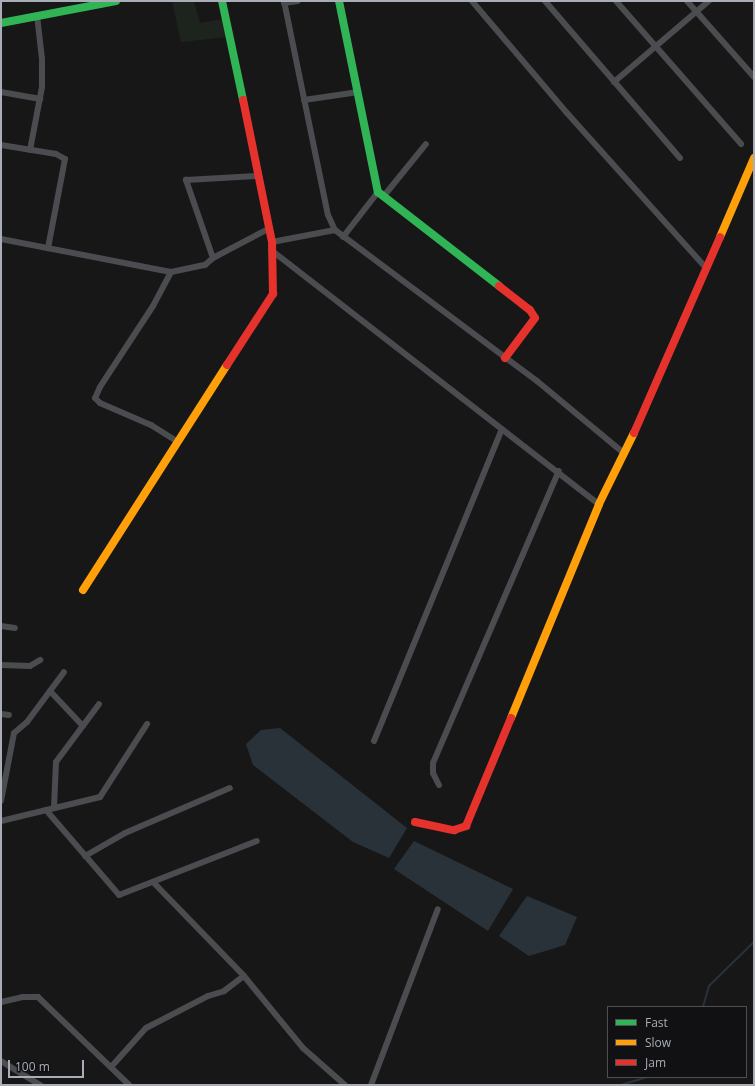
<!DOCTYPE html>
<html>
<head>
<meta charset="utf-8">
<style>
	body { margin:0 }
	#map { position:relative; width:755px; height:1086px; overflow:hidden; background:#171717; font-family:"Open Sans",sans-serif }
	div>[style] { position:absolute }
	.green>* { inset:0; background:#1d241e }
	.water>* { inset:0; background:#2a3239 }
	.stream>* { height:1.5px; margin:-0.75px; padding:0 0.75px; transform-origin:0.75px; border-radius:0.75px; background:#2a3239 }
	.street>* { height:6px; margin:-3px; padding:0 3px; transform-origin:3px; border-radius:3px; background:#4b4c50 }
	.fast>* { height:8px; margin:-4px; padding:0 4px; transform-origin:4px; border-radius:4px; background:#30b455 }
	.slow>* { height:8px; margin:-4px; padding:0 4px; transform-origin:4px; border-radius:4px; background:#ff9f0a }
	.jam>* { height:8px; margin:-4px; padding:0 4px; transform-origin:4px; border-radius:4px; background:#e5322d }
	span { translate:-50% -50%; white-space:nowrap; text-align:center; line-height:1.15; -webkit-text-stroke:3px #111113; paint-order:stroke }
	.frame { position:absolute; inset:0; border:2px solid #a8adb8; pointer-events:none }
	.legend { position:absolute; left:607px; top:1006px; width:140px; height:72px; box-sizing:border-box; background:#111113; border:1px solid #4d4f55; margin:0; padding:5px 7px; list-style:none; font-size:12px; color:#a8adb8 }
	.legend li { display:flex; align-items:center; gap:8px; height:20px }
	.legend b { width:20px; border:1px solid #4d4f55 }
	.scale { position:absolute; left:8px; top:1060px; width:76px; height:18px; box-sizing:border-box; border:2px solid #a8adb8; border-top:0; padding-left:5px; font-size:12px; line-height:14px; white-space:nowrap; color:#a8adb8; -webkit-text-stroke:3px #111113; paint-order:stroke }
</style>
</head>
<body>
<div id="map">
	<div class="green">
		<i style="clip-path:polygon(172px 1px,194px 1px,200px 23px,223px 19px,226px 37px,181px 42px)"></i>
	</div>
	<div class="water">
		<i style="clip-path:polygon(280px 728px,407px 828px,389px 858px,353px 842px,253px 765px,246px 744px,261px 730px)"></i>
		<i style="clip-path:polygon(414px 841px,513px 889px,488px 931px,394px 869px)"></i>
		<i style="clip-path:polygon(527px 896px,577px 917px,565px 945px,529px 956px,499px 936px)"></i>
	</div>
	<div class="stream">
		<i style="left:703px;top:1007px;width:22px;rotate:-74deg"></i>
		<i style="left:709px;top:986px;width:63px;rotate:-44.4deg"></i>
		<i style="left:621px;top:1085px;width:27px;rotate:-17deg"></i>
	</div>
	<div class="street">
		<i style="left:284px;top:1px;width:218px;rotate:78.4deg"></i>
		<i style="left:328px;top:215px;width:17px;rotate:65deg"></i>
		<i style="left:335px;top:230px;width:252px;rotate:36.8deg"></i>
		<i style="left:537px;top:381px;width:114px;rotate:39.7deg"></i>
		<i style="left:472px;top:1px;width:147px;rotate:49.7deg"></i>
		<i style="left:567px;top:113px;width:208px;rotate:48.1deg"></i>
		<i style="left:545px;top:1px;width:207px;rotate:49.3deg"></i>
		<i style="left:616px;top:1px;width:190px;rotate:48.8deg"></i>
		<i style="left:687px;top:1px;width:101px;rotate:48.6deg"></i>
		<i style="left:284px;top:3px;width:14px;rotate:-8deg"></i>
		<i style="left:614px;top:82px;width:125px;rotate:-40.5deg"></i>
		<i style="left:1px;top:92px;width:40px;rotate:10deg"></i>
		<i style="left:304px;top:100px;width:55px;rotate:-8.4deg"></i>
		<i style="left:1px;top:145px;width:56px;rotate:9.3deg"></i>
		<i style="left:56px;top:154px;width:10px;rotate:29deg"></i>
		<i style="left:65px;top:159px;width:91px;rotate:100.8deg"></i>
		<i style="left:30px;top:150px;width:64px;rotate:-79.2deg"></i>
		<i style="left:42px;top:87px;width:28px;rotate:-90deg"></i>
		<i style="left:42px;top:59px;width:44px;rotate:-96.5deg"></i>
		<i style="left:383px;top:197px;width:68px;rotate:-50.9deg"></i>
		<i style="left:343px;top:237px;width:57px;rotate:-52.1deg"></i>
		<i style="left:1px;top:239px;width:173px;rotate:11deg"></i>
		<i style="left:171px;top:272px;width:35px;rotate:-12deg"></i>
		<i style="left:205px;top:265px;width:11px;rotate:-41deg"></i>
		<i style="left:213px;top:258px;width:62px;rotate:-27.8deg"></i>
		<i style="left:272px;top:242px;width:64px;rotate:-10.8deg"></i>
		<i style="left:271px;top:250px;width:415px;rotate:37.8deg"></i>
		<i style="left:213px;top:258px;width:83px;rotate:-109.1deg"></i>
		<i style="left:186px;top:180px;width:72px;rotate:-3.2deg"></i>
		<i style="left:171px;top:272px;width:38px;rotate:118deg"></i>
		<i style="left:153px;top:306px;width:97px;rotate:123.2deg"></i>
		<i style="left:100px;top:387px;width:12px;rotate:114deg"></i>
		<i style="left:95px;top:398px;width:7px;rotate:45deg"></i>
		<i style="left:100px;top:403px;width:56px;rotate:23.3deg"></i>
		<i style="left:151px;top:425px;width:31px;rotate:32deg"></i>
		<i style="left:1px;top:626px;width:14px;rotate:8deg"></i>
		<i style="left:1px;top:665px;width:29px;rotate:2deg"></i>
		<i style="left:30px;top:666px;width:12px;rotate:-31deg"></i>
		<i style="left:50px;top:691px;width:48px;rotate:46.7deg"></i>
		<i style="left:1px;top:714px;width:8px;rotate:7deg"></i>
		<i style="left:374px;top:741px;width:337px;rotate:-67.7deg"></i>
		<i style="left:439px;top:785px;width:13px;rotate:-117deg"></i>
		<i style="left:433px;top:773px;width:10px;rotate:-90deg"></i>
		<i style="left:433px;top:763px;width:318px;rotate:-66.7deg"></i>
		<i style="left:1px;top:801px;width:69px;rotate:-79.2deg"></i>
		<i style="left:14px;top:733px;width:17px;rotate:-40deg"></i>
		<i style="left:27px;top:722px;width:62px;rotate:-53.5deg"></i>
		<i style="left:54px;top:808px;width:46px;rotate:-87.5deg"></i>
		<i style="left:56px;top:762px;width:72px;rotate:-53.4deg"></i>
		<i style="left:46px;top:810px;width:112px;rotate:49.3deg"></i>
		<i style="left:119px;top:895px;width:148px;rotate:-21.4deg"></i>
		<i style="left:1px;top:821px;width:102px;rotate:-13.6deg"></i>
		<i style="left:100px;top:797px;width:87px;rotate:-57.2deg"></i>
		<i style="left:85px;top:856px;width:46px;rotate:-29.9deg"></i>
		<i style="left:125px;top:833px;width:114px;rotate:-23.2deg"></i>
		<i style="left:154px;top:883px;width:129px;rotate:45.9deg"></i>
		<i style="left:244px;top:976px;width:93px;rotate:50.7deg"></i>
		<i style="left:303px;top:1048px;width:56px;rotate:41.4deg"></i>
		<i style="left:1px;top:1002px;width:22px;rotate:-13deg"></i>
		<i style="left:22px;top:997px;width:16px"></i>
		<i style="left:38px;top:997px;width:127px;rotate:44deg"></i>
		<i style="left:1px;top:1061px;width:46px;rotate:31.6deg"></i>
		<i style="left:111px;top:1067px;width:52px;rotate:-48.1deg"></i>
		<i style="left:146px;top:1028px;width:70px;rotate:-27.3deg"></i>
		<i style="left:208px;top:996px;width:17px;rotate:-17deg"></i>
		<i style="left:224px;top:991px;width:25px;rotate:-37deg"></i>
		<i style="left:371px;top:1085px;width:188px;rotate:-69.2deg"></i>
	</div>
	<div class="fast">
		<i style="left:222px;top:1px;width:101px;rotate:78deg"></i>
		<i style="left:339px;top:1px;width:195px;rotate:78.5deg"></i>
		<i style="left:378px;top:192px;width:153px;rotate:37.8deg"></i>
		<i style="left:1px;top:23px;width:117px;rotate:-10.8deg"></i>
	</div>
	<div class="slow">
		<i style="left:720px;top:237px;width:86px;rotate:-66.7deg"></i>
		<i style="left:83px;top:590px;width:267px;rotate:-57.4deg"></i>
		<i style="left:511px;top:718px;width:231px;rotate:-67.6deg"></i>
		<i style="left:599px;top:504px;width:79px;rotate:-63.8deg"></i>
	</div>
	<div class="jam">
		<i style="left:499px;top:286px;width:39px;rotate:38deg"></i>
		<i style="left:530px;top:310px;width:9px;rotate:58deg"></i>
		<i style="left:535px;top:318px;width:50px;rotate:126.9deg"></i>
		<i style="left:227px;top:365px;width:85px;rotate:-57.1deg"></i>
		<i style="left:273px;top:294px;width:52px;rotate:-91.1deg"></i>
		<i style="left:272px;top:242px;width:145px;rotate:-101.5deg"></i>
		<i style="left:634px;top:433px;width:214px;rotate:-66.3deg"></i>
		<i style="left:415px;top:822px;width:40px;rotate:12deg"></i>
		<i style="left:454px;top:830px;width:13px;rotate:-18deg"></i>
		<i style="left:466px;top:826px;width:117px;rotate:-67.4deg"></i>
	</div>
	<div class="frame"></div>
	<ul class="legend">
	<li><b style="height:5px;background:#30b455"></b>Fast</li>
	<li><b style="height:5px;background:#ff9f0a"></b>Slow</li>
	<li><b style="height:5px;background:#e5322d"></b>Jam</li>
	</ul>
	<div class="scale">100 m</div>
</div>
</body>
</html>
